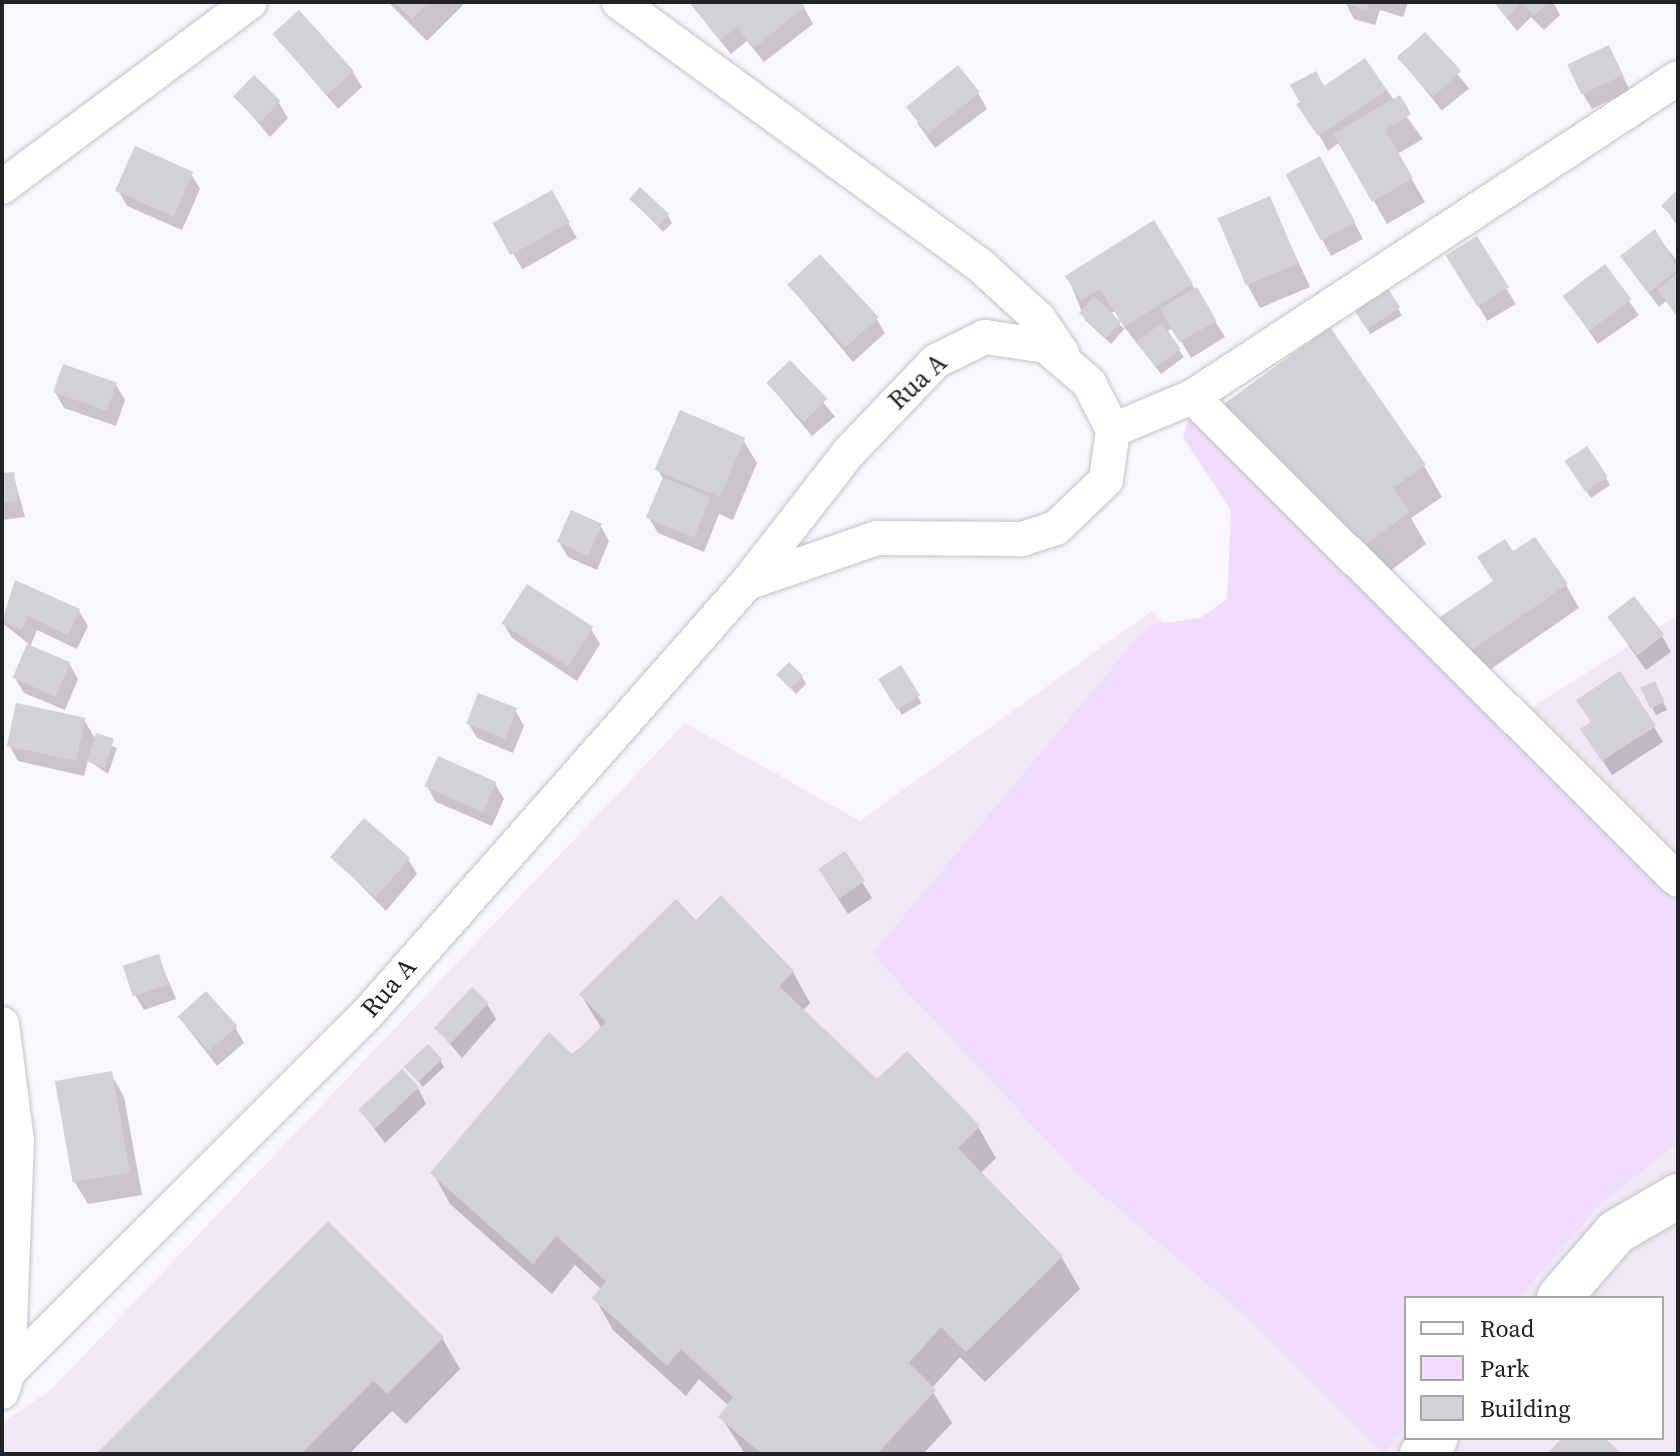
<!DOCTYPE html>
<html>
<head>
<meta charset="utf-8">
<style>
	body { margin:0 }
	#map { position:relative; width:1680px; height:1456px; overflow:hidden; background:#faf6fd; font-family:"Source Serif 4",serif }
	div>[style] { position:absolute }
	.built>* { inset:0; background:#f0e8f6 }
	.green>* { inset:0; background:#f0ddfe }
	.shadow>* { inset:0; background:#0003; transform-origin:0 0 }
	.building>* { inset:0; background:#d4d0d7; transform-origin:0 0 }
	.roads { filter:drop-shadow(0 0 2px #c4c1c7) drop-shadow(0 0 2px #c4c1c7) }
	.street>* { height:34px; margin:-17px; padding:0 17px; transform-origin:17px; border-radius:17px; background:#fff }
	.secondary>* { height:44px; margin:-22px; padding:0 22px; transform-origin:22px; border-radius:22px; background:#fff }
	span { translate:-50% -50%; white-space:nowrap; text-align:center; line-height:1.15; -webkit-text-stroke:7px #fff; paint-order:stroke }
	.street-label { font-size:26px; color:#232224 }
	.frame { position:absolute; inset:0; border:4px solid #232224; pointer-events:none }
	.legend { position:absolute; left:1404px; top:1296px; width:260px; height:144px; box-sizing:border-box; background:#fff; border:2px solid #a7a7a7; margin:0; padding:10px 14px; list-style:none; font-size:24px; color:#232224 }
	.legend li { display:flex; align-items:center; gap:16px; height:40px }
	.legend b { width:40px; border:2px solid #a7a7a7 }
</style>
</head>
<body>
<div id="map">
	<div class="built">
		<i style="clip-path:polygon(evenodd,1152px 611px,1201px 660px,1515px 718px,1678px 615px,1678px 1454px,2px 1454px,2px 1423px,51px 1390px,685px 723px,860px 821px,1152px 611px,1406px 1298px,1662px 1298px,1662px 1438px,1406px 1438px,1406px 1298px)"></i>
	</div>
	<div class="green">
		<i style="clip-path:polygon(1192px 409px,1678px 903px,1678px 1143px,1604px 1201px,1519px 1298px,1406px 1298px,1406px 1427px,1383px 1454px,1243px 1314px,1081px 1177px,872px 954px,1148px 625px,1200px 618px,1227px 599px,1231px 510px,1183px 437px)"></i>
	</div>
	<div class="shadow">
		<i style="clip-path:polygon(388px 2px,462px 2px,463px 5px,427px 41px)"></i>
		<i style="clip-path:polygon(689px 2px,801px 2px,813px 24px,764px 62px,747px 41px,731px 54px)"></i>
		<i style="clip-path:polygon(1345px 2px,1408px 2px,1403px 17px,1380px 10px,1375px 25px,1354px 19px)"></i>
		<i style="clip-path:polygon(1494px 2px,1553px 2px,1560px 15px,1544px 30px,1531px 17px,1517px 31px)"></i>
		<i style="left:1425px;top:34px;width:70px;height:35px;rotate:51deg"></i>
		<i style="clip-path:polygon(275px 35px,353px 72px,362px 87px,338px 109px)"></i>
		<i style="clip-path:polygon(1365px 61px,1423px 139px,1397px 154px,1425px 202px,1387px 224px,1340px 142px,1328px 151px,1293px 86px,1324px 88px)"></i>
		<i style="clip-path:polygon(1617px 63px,1630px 91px,1592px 109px,1583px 94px)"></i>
		<i style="clip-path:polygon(978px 93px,987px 109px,935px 148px,917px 123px)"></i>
		<i style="clip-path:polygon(235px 96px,279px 103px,288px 118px,270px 137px)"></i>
		<i style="clip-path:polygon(191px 174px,200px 189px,182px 230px,127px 206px,118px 190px)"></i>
		<i style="clip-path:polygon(1328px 174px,1363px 239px,1331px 256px,1288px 175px)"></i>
		<i style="clip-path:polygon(1678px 192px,1678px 227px,1664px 206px)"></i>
		<i style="left:551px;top:193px;width:52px;height:63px;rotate:60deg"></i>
		<i style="clip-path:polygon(632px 199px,668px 216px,672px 223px,663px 232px)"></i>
		<i style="clip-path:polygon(1269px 199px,1310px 287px,1260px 308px,1247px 284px)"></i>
		<i style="clip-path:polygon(evenodd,1153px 223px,1225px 337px,1191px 358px,1173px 328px,1166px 332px,1184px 357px,1161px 374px,1125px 328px,1111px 344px,1085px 320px,1068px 277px,1153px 223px,1115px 311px,1125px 327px,1123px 328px,1110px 314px,1115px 311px)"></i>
		<i style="clip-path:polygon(1654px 232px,1678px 262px,1678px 318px,1666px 301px,1659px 307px,1632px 271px)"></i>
		<i style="left:1476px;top:238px;width:77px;height:33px;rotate:59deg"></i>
		<i style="left:1605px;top:267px;width:59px;height:50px;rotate:55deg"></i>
		<i style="clip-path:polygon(789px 285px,876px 318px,885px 333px,853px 362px)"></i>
		<i style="left:1388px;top:292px;width:27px;height:37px;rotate:59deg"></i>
		<i style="left:790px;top:363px;width:70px;height:30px;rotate:50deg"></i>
		<i style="clip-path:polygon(116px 385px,125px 400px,116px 426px,64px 408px,55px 392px)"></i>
		<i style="clip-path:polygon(1241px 438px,1424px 466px,1442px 497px,1411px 518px,1426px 544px,1378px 580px)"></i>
		<i style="clip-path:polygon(743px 440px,757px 463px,733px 520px,719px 514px,704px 552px,658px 533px,649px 518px,664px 480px,658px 470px)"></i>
		<i style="clip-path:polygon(1567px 462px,1606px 478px,1610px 485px,1591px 498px)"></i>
		<i style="clip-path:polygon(13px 474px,25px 517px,2px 520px,2px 475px)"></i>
		<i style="clip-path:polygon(600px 525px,609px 541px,597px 570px,568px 557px,559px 542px)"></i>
		<i style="clip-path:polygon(1513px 554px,1566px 585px,1579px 608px,1478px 678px,1454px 643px)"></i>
		<i style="clip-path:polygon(16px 583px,79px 611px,88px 626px,77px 649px,37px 630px,30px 647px,69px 663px,78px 679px,65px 710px,24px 693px,15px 678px,29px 644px,2px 623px)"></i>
		<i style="clip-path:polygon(1609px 618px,1662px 636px,1671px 652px,1646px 670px)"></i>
		<i style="clip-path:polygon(503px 623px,591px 629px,600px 644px,577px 681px,512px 638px)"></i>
		<i style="left:900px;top:667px;width:42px;height:23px;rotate:59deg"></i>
		<i style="clip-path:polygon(779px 674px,802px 677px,806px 684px,796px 694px)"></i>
		<i style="clip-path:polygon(1643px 689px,1658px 691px,1667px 710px,1656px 715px)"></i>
		<i style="clip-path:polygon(515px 710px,524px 726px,513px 753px,477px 738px,468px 723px)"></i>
		<i style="clip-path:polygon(84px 720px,96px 740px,117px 748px,108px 774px,88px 760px,84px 776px,18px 761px,9px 745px)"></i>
		<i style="clip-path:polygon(1654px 727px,1663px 742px,1612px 775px,1592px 745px)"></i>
		<i style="clip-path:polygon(495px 784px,504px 799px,492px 826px,436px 802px,427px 786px)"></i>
		<i style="clip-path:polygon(845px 854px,872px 898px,848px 914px,829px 885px)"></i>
		<i style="clip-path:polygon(333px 857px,408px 859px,417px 874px,386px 911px)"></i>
		<i style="clip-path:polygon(696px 923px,793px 972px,810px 1003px,802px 1012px,877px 1082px,978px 1127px,996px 1158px,980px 1174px,1062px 1258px,1080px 1289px,985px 1382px,960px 1357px,931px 1389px,952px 1423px,923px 1454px,745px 1454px,721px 1417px,729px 1406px,699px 1379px,686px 1396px,613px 1330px,595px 1298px,602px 1290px,575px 1265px,552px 1294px,450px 1204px,433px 1173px,602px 1029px,581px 995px)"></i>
		<i style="clip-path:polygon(158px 956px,176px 999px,144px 1010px,135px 995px)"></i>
		<i style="clip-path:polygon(487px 1004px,496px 1019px,462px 1058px,437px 1029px)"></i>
		<i style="clip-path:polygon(179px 1017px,235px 1027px,244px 1043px,217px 1066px)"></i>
		<i style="clip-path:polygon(440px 1060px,444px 1067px,423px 1087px,406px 1066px)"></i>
		<i style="clip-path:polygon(111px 1074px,124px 1097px,142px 1195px,88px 1204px,74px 1181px,58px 1083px)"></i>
		<i style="clip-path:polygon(418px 1088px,426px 1104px,385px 1143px,361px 1111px)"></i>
		<i style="clip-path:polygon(442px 1338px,460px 1369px,406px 1424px,392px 1411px,349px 1454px,99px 1454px)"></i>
	</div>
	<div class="building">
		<i style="clip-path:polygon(395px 2px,429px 2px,412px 19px)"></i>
		<i style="clip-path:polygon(689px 2px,801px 2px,805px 7px,754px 48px,737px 27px,721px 40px)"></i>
		<i style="clip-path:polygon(1340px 2px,1369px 2px,1367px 11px)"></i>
		<i style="clip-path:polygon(1493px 2px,1549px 2px,1534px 16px,1521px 3px,1508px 17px)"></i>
		<i style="left:299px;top:10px;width:82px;height:36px;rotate:48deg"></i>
		<i style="left:1425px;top:32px;width:53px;height:38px;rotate:47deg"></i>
		<i style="left:1609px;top:45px;width:33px;height:46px;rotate:65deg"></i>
		<i style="clip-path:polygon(1365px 58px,1387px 90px,1318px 136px,1296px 104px,1312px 94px,1299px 101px,1290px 85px,1316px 71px,1324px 86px)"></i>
		<i style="left:958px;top:65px;width:35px;height:67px;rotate:51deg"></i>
		<i style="left:254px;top:75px;width:37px;height:30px;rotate:44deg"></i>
		<i style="clip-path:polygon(1400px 95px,1411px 114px,1385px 130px,1413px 178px,1372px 202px,1333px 134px)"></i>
		<i style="left:135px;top:146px;width:64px;height:49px;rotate:24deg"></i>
		<i style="left:1320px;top:156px;width:75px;height:39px;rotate:62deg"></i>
		<i style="left:640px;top:187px;width:40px;height:16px;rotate:43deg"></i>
		<i style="clip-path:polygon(1678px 189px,1678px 222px,1661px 206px)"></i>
		<i style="left:552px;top:190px;width:37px;height:68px;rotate:61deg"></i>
		<i style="left:1270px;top:196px;width:73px;height:57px;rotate:67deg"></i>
		<i style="clip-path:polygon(1154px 220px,1193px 284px,1124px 327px,1121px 322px,1106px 338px,1079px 313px,1094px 296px,1121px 322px,1100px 289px,1081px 301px,1065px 276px)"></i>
		<i style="clip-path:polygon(1655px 229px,1678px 270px,1648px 293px,1620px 256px)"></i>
		<i style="left:1477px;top:236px;width:60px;height:37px;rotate:58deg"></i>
		<i style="left:820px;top:254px;width:86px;height:45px;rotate:47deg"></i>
		<i style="left:1605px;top:264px;width:44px;height:53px;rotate:53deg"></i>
		<i style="clip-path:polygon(1678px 273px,1678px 317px,1657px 290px)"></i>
		<i style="left:1197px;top:287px;width:39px;height:43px;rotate:60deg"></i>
		<i style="left:1388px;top:289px;width:22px;height:40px;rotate:56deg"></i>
		<i style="left:1162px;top:323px;width:32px;height:31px;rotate:54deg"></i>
		<i style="clip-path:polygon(1330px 327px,1426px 465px,1393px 488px,1410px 512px,1359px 550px,1221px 406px)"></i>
		<i style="left:790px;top:360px;width:54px;height:33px;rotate:46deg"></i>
		<i style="left:63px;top:364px;width:57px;height:30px;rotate:19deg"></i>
		<i style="left:680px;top:410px;width:71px;height:65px;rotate:23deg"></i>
		<i style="left:1587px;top:446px;width:37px;height:27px;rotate:56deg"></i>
		<i style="clip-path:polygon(14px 472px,18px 501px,2px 503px,2px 473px)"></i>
		<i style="left:663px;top:477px;width:52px;height:44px;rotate:23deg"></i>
		<i style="left:571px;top:510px;width:34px;height:35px;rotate:24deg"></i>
		<i style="clip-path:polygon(1535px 537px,1568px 584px,1463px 656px,1437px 619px,1493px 581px,1477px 557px,1505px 539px,1513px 551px)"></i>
		<i style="clip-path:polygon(15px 580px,80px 609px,68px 635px,28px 616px,22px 630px,2px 621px)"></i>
		<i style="left:527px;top:584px;width:79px;height:47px;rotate:33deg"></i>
		<i style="left:1634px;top:596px;width:49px;height:34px;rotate:52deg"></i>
		<i style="left:27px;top:644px;width:47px;height:37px;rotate:23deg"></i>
		<i style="left:789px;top:662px;width:20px;height:18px;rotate:45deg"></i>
		<i style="left:901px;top:665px;width:36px;height:27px;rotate:58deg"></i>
		<i style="clip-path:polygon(1620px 671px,1656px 726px,1602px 761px,1580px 729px,1591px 722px,1576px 700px)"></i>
		<i style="left:1655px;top:681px;width:23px;height:16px;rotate:65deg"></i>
		<i style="left:478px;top:693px;width:42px;height:33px;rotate:21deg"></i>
		<i style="left:16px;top:703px;width:71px;height:44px;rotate:12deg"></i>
		<i style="left:96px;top:733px;width:19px;height:30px;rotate:18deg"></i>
		<i style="left:438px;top:756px;width:64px;height:33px;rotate:24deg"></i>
		<i style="left:364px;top:818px;width:61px;height:52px;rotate:41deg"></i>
		<i style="left:845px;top:851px;width:36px;height:32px;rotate:56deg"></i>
		<i style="clip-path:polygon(721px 895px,794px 971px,779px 986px,877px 1079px,907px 1051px,980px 1126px,958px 1148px,1063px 1256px,966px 1352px,941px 1327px,909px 1363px,936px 1390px,877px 1454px,762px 1454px,718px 1417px,733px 1397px,681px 1349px,667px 1366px,592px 1298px,606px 1281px,556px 1236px,533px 1264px,430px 1173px,549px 1032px,573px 1055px,606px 1022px,579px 994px,676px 899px,696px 920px)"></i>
		<i style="left:159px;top:954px;width:32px;height:38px;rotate:72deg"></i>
		<i style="left:472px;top:987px;width:23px;height:56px;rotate:43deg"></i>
		<i style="left:206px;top:991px;width:47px;height:38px;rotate:48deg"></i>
		<i style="left:428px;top:1044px;width:21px;height:33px;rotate:47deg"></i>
		<i style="left:402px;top:1069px;width:25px;height:60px;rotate:47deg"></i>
		<i style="left:112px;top:1071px;width:103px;height:58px;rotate:80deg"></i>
		<i style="clip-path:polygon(328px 1221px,444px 1337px,387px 1394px,373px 1381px,301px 1454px,96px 1454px)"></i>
		<i style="clip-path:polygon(1562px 1438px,1605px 1438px,1622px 1454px,1547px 1454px)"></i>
	</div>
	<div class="roads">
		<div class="street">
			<i style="left:619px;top:2px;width:449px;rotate:36.1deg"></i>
			<i style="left:982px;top:267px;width:77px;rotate:42.4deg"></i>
			<i style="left:1039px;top:319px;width:41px;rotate:55.9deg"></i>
			<i style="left:2px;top:187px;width:309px;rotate:-36.7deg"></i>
			<i style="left:1192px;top:397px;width:685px;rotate:44.82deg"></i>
			<i style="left:1113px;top:430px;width:86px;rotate:-22.7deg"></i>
			<i style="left:1192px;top:397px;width:581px;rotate:-33.28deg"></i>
			<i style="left:2px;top:1024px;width:118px;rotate:82.7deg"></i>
			<i style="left:17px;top:1141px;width:231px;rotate:92.2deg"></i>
			<i style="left:8px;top:1372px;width:7px;rotate:146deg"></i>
			<i style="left:2px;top:1392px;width:21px;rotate:-73deg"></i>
			<i style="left:8px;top:1372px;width:508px;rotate:-44.92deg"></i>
			<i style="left:368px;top:1013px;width:573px;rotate:-48.61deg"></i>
			<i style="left:747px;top:583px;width:166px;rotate:-52.1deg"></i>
			<i style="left:849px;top:452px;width:126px;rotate:-46.3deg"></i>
			<i style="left:936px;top:361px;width:55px;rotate:-26.1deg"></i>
			<i style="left:985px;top:337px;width:62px;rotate:8.4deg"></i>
			<i style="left:1046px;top:346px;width:57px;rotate:40.7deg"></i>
			<i style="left:1089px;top:383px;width:53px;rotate:62.9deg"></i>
			<i style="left:1113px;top:430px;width:50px;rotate:98deg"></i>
			<i style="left:1106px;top:480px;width:69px;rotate:136.2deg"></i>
			<i style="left:1056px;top:528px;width:35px;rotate:162deg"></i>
			<i style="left:1023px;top:539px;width:146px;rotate:-179.6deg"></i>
			<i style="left:877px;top:538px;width:138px;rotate:160.9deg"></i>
		</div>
		<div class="secondary">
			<i style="left:1559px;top:1298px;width:87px;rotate:-49.2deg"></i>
			<i style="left:1616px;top:1232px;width:72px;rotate:-30.1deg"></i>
			<i style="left:1422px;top:1454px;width:21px;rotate:-49deg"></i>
		</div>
	</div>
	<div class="street-label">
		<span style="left:918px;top:382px;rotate:-43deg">Rua A</span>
		<span style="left:389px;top:988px;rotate:-49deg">Rua A</span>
	</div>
	<div class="frame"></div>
	<ul class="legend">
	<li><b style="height:10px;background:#fff"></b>Road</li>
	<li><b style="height:22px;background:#f0ddfe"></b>Park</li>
	<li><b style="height:22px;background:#d4d0d7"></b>Building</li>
	</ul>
</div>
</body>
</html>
